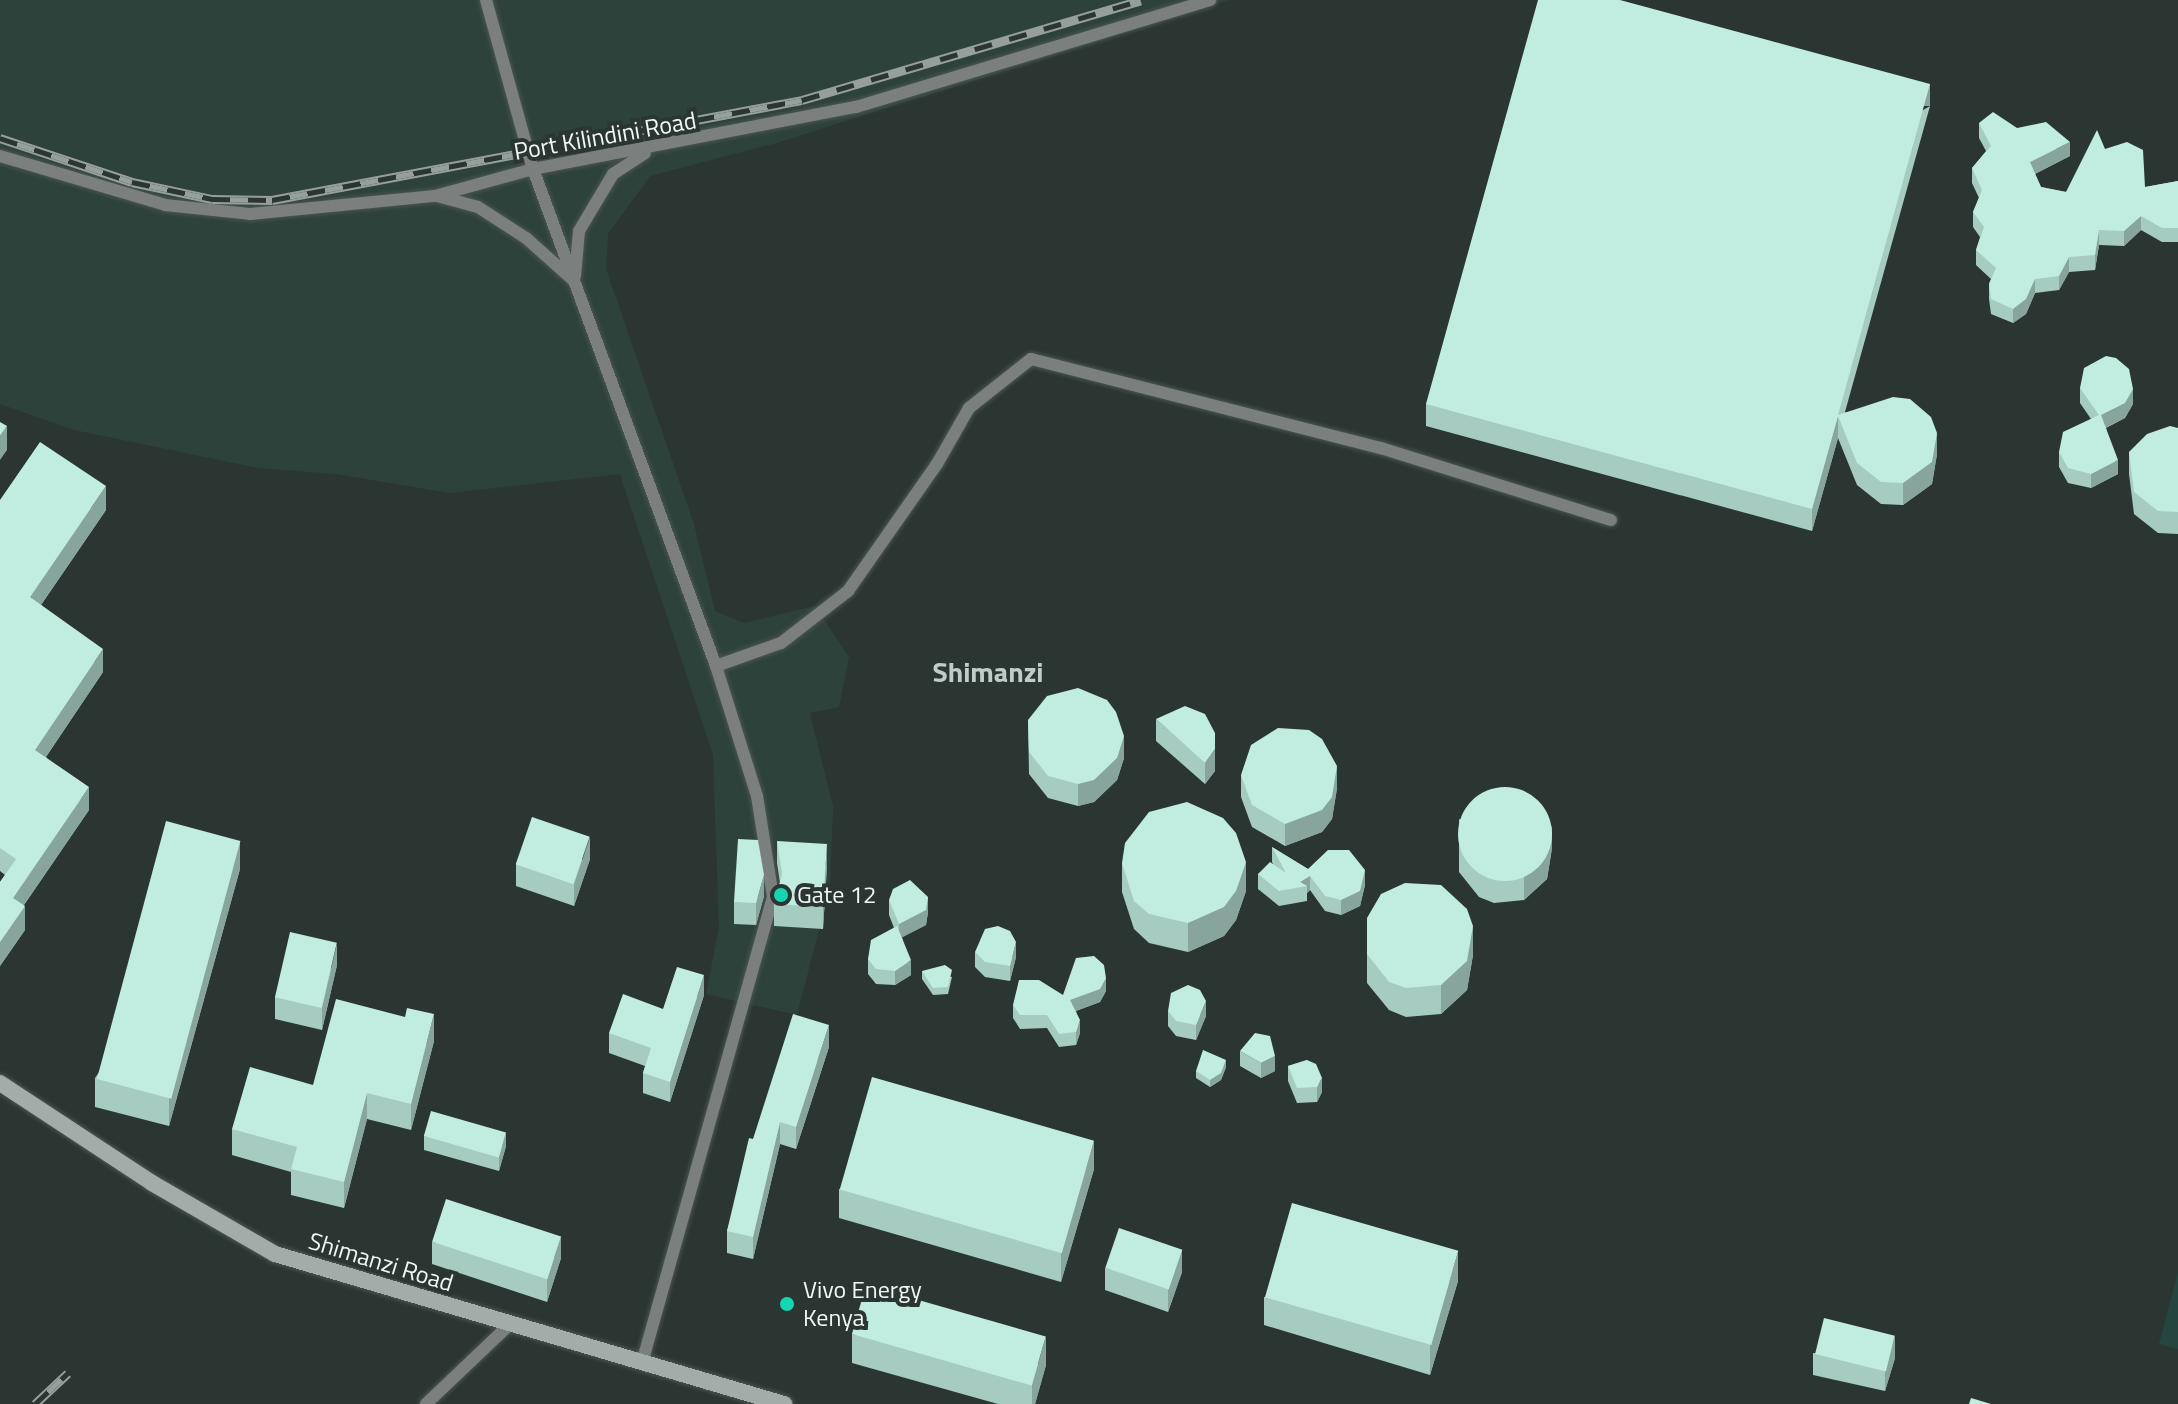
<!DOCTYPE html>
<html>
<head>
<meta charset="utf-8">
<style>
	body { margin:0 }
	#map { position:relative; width:2178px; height:1404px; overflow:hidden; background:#2b3633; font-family:"Titillium Web",sans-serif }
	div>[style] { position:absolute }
	.built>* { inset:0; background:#2e423c }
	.green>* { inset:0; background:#25463e }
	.roads { filter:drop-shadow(0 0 2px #4b5552) drop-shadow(0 0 2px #4b5552) }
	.service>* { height:12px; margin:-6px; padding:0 6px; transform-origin:6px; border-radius:6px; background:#7b807f }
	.secondary>* { height:16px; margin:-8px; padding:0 8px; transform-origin:8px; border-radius:8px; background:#a3aca9 }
	.rail>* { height:9px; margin-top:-4.5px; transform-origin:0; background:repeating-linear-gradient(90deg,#2b3633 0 18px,#979f9c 0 36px); box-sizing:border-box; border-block:2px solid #979f9c }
	.wall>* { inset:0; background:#a6cbc1 }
	.shaded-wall>* { inset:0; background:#87a59d; transform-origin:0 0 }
	.building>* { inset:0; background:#c1ece0; transform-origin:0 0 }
	.round { border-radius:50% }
	.dots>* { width:22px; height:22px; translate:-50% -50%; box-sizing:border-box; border:4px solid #2b3633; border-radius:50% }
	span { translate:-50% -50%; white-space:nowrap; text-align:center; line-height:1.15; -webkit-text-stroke:8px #2b3633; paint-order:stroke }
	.street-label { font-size:24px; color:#f0f7f4 }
	.poi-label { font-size:24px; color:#f0f7f4 }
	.left { translate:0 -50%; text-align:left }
	.quarter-label { font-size:28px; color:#bfcdc8; font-weight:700 }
</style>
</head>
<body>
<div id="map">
	<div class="built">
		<i style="clip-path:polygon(0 0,1229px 0,773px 144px,650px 176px,608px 234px,606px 269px,694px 524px,715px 611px,744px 623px,815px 606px,849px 657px,839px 707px,810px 713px,833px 806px,830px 887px,797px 1015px,706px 994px,719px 927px,713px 755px,620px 474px,450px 493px,336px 474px,259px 468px,74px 430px,0 404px)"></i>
	</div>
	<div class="green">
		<i style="clip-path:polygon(2178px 1272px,2178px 1349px,2159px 1344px)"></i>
	</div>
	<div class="roads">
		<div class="service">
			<i style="left:486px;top:0;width:175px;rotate:74.5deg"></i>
			<i style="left:533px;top:169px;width:530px;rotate:69.79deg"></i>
			<i style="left:716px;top:666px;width:136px;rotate:72.5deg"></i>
			<i style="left:757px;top:796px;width:102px;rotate:81deg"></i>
			<i style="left:773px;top:897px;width:484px;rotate:105.7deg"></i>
			<i style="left:0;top:156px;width:172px;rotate:16.5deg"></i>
			<i style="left:165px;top:205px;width:85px;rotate:6deg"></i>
			<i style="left:250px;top:214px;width:186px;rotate:-5.6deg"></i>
			<i style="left:435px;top:196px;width:102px;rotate:-15.4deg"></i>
			<i style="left:533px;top:169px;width:329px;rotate:-10.9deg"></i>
			<i style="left:856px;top:107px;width:370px;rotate:-16.8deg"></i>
			<i style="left:437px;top:196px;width:42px;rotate:15deg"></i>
			<i style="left:478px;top:207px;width:57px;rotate:32.9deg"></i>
			<i style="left:526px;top:238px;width:62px;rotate:41.7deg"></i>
			<i style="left:575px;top:276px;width:45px;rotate:-84.9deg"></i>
			<i style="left:579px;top:231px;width:66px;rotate:-59.2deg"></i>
			<i style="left:613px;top:174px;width:38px;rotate:-33deg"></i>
			<i style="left:716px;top:666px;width:69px;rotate:-19.5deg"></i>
			<i style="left:781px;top:643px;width:85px;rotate:-37.8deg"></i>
			<i style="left:848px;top:591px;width:155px;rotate:-55deg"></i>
			<i style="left:937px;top:464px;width:64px;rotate:-60.3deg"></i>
			<i style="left:969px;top:408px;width:79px;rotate:-38.3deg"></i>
			<i style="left:1031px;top:359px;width:361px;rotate:14.3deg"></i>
			<i style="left:1381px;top:448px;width:241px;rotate:17.4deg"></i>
			<i style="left:426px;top:1404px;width:115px;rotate:-43.6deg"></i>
		</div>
		<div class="secondary">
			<i style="left:0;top:1083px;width:182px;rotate:33.3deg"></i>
			<i style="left:152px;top:1183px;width:142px;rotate:30deg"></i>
			<i style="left:275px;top:1254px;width:531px;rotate:16.42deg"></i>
		</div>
	</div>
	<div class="rail">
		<i style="left:0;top:138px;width:139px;rotate:18.4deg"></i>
		<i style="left:132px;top:182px;width:82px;rotate:12deg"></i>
		<i style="left:212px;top:199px;width:60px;rotate:1deg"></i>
		<i style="left:272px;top:200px;width:539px;rotate:-10.68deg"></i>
		<i style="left:802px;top:100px;width:353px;rotate:-16.4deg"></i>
		<i style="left:35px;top:1404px;width:45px;rotate:-43.2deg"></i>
	</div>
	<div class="wall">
		<i style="clip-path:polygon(1930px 106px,1845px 412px,1937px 454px,1932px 484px,1903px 505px,1881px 504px,1857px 485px,1838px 438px,1812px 531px,1426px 426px,1426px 404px)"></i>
		<i style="clip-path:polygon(1979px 123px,2017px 128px,2070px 156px,2035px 174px,2041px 187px,2066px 192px,2105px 149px,2145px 187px,2178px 181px,2178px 242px,2162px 242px,2141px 230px,2124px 246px,2099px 245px,2095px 270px,2069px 272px,2059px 290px,2035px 293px,2026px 314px,2013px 323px,1991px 314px,1989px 299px,1989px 284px,1991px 279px,1976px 265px,1976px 250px,1980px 237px,1973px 227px,1973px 212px,1979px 198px,1972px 183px,1972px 168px,1986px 151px,1979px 138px)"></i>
		<i style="clip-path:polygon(2080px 388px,2133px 404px,2125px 418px,2106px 428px,2118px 474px,2091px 488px,2068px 483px,2059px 467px,2059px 452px,2091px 419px,2080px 403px)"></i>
		<i style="clip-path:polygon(2178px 428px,2178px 534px,2158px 533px,2134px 514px,2129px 474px,2129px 452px)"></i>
		<i style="clip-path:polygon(0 500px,106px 510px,41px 605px,103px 672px,46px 757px,89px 810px,24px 905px,25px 930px,0 966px,0 882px,5px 875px,0 871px)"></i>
		<i style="clip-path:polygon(1156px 719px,1215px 771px,1205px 784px,1156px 741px)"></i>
		<i style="clip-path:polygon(1028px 720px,1124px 758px,1117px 780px,1094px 802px,1078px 806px,1048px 798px,1029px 774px)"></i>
		<i style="clip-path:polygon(1241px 775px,1337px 788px,1332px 819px,1322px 832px,1285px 846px,1252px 827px,1241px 797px)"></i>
		<i style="clip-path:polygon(1459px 819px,1552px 848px,1547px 879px,1524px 900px,1494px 903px,1479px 897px,1459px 872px)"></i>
		<i style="clip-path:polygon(777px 841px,827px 866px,823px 929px,774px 926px,774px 904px,780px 883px,777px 863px)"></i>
		<i style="clip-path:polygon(1272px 847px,1308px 869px,1365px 885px,1360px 906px,1341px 915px,1325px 911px,1310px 890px,1307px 893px,1307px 901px,1279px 906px,1258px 889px,1258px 874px,1273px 864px,1272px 862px)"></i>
		<i style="clip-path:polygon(590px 859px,574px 906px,516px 886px,516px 864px)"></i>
		<i style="clip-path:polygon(1122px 863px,1246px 891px,1236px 920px,1224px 936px,1188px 952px,1149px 943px,1134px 929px,1122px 892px)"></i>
		<i style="clip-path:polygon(240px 869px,169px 1126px,95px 1107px,95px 1078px)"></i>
		<i style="clip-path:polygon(764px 896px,756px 925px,734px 924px,734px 902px)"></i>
		<i style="clip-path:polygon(889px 900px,928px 912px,926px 925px,902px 937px,911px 975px,895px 985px,876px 984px,868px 974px,868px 959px,894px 928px,889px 915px)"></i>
		<i style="clip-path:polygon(1367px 918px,1473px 955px,1467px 990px,1441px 1014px,1406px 1017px,1389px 1010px,1367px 983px)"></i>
		<i style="clip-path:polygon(975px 952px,1016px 957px,1010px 981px,985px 977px,975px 967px)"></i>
		<i style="clip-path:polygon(337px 965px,322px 1030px,275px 1019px,275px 997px)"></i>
		<i style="clip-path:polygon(922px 971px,952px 977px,948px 994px,933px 995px,922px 979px)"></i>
		<i style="clip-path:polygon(1106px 991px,1100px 1002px,1076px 1011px,1080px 1033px,1076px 1045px,1059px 1047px,1047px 1028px,1020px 1029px,1013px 1018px,1013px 1005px,1063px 995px)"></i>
		<i style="clip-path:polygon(704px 995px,670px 1102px,643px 1093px,643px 1073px,645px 1066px,609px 1053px,609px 1033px,663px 1009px)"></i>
		<i style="clip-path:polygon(1168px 1011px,1206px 1016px,1196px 1040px,1176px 1036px,1168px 1026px)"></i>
		<i style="clip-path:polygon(434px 1041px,411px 1130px,367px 1119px,344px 1208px,291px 1195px,291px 1172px,232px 1155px,232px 1129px,313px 1085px)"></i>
		<i style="clip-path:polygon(829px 1047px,796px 1149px,780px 1144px,753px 1259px,727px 1253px,727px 1231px,753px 1139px)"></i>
		<i style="clip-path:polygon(1240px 1051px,1275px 1071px,1261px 1078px,1240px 1066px)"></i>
		<i style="clip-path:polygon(1307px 1060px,1322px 1092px,1317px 1102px,1297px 1103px,1288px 1081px,1288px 1066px)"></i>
		<i style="clip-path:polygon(1226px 1067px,1221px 1080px,1210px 1087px,1196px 1078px,1196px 1071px)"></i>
		<i style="clip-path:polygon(424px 1136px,506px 1146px,499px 1171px,424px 1150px)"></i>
		<i style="clip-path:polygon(1094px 1169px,1061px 1282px,839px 1218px,839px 1189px)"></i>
		<i style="clip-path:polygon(432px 1242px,561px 1258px,547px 1302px,432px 1264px)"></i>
		<i style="clip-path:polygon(1105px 1268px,1182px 1272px,1168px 1312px,1105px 1290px)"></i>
		<i style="clip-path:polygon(1458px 1281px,1430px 1375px,1264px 1325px,1264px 1297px)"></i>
		<i style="clip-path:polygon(852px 1334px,1046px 1365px,1035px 1404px,998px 1404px,852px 1363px)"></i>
		<i style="clip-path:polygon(1813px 1353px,1895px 1358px,1885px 1391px,1813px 1375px)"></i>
	</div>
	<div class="shaded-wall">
		<i style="left:1930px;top:84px;width:22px;height:345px;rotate:90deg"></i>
		<i style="clip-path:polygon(2070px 142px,2070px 156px,2030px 176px,2030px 162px)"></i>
		<i style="clip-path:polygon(2141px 216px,2141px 230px,2124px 246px,2124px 231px)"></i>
		<i style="clip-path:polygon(2099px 230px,2099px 245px,2095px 270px,2095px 255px)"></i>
		<i style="clip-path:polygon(2069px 257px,2069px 272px,2059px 290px,2059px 276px)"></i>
		<i style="clip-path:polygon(2035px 279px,2035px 293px,2026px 314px,2013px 323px,2013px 309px)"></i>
		<i style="clip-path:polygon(2133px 389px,2133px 404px,2125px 418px,2101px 430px,2101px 415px)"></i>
		<i style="clip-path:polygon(1838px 416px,1838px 438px,1812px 531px,1812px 509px)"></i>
		<i style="clip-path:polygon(7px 426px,7px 450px,0 460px,0 436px)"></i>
		<i style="clip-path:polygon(1937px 433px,1937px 454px,1932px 484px,1903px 505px,1903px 483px)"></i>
		<i style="clip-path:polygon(2118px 460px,2118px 474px,2091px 488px,2091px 474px)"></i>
		<i style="clip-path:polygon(106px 486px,106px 510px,30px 621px,30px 597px)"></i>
		<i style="clip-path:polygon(103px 649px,103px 672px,35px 773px,35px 750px)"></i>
		<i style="clip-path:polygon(1124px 736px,1124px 758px,1117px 780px,1094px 802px,1078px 806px,1078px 784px)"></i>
		<i style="clip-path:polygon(1215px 749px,1215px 771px,1205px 784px,1205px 763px)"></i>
		<i style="clip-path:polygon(1337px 766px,1337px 788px,1332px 819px,1322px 832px,1285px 846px,1285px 824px)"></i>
		<i style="clip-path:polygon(89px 787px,89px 810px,13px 921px,13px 898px)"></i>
		<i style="clip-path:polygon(1552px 826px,1552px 848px,1547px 879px,1524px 900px,1524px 878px)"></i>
		<i style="clip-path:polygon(590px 837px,590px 859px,574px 906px,574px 884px)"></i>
		<i style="clip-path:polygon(240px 841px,240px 869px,169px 1126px,169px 1098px)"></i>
		<i style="clip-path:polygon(827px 844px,827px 866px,823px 929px,823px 907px)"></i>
		<i style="clip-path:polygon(1246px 862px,1246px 891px,1236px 920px,1224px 936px,1188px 952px,1188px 923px)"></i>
		<i style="clip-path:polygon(1365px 870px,1365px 885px,1360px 906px,1341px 915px,1341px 900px)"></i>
		<i style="clip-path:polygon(764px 875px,764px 896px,756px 925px,756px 903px)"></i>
		<i style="clip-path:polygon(1310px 876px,1310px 890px,1307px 893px,1307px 886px,1300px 882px)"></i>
		<i style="clip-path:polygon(928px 897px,928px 912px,926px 925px,899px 939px,899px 924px)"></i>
		<i style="clip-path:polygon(25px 906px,25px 930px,0 966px,0 942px)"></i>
		<i style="clip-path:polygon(1473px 926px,1473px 955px,1467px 990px,1441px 1014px,1441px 985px)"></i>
		<i style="clip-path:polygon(1016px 942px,1016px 957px,1010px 981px,1010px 966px)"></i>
		<i style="clip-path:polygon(337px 943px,337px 965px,322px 1030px,322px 1008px)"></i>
		<i style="clip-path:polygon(911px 960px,911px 975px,895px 985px,895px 971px)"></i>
		<i style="clip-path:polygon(704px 975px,704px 995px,670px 1102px,670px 1082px)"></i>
		<i style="clip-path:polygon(1106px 978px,1106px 991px,1100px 1002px,1070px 1013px,1070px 1000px)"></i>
		<i style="clip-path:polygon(1206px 1001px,1206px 1016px,1196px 1040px,1196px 1025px)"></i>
		<i style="clip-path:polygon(434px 1014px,434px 1041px,411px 1130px,411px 1104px)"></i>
		<i style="clip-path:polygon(1080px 1020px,1080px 1033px,1076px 1045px,1076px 1032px)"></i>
		<i style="clip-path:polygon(829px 1025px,829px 1047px,796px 1149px,796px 1127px)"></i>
		<i style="clip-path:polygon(1275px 1056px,1275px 1071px,1261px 1078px,1261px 1063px)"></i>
		<i style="clip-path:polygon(1226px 1060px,1226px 1067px,1221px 1080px,1210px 1087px,1210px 1080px)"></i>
		<i style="clip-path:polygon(1322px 1078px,1322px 1092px,1317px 1102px,1317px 1087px)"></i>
		<i style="clip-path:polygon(367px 1093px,367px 1119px,344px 1208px,344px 1182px)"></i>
		<i style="clip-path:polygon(780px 1122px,780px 1144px,753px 1259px,753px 1237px)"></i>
		<i style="clip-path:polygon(506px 1132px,506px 1146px,499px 1171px,499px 1156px)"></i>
		<i style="clip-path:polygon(1094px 1141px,1094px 1169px,1061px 1282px,1061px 1253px)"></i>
		<i style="clip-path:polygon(561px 1236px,561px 1258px,547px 1302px,547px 1280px)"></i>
		<i style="clip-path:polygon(1182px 1250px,1182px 1272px,1168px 1312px,1168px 1290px)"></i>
		<i style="clip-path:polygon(1458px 1252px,1458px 1281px,1430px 1375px,1430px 1346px)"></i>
		<i style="clip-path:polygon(1046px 1336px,1046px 1365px,1035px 1404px,1032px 1404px,1032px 1385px)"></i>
		<i style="clip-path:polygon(1895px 1336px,1895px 1358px,1885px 1391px,1885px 1369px)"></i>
	</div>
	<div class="building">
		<i style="clip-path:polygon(1538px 0,1620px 0,1930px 84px,1838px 415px,1893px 397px,1910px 399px,1931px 417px,1937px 433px,1932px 462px,1903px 483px,1881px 482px,1857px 463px,1838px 416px,1812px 509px,1426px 404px)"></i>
		<i style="clip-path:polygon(1993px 112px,2017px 128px,2046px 122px,2070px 142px,2030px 162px,2041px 187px,2066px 192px,2097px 130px,2105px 149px,2127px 142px,2143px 150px,2145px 187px,2178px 181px,2178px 228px,2162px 228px,2141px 216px,2124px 231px,2099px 230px,2095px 255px,2069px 257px,2059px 276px,2035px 279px,2026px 299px,2013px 309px,1991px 299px,1989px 284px,1996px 268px,1976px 250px,1984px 227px,1973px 212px,1982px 190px,1972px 168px,1991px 146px,1979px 123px)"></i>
		<i style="clip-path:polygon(2106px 356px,2116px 358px,2129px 369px,2133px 389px,2125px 403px,2101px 415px,2118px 460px,2091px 474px,2068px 468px,2059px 452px,2063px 432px,2099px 415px,2080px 388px,2084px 368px)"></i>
		<i style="clip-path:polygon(0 422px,7px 426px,0 436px)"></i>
		<i style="clip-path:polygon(2170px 426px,2178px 428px,2178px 512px,2158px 511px,2134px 492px,2129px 452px,2147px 434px)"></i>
		<i style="clip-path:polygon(40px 442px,106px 486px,30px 597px,103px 649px,35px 750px,89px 787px,13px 898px,25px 906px,0 942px,0 882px,16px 859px,0 848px,0 500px)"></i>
		<i style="clip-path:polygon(1078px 688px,1107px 700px,1116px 712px,1124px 736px,1117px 758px,1094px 780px,1078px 784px,1048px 776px,1029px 752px,1028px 720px,1047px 696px)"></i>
		<i style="clip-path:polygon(1185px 706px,1205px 714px,1215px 733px,1215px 749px,1205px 763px,1156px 719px)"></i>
		<i style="clip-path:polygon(1278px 728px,1309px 730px,1322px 739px,1337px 766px,1332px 797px,1322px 810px,1285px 824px,1252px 805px,1241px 775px,1251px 745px)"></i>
		<i class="round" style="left:1458px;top:787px;width:94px;height:94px"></i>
		<i style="clip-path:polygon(1187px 802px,1223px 818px,1236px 833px,1246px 862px,1236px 891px,1224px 907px,1188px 923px,1149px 914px,1134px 901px,1122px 863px,1125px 843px,1149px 812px)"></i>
		<i style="left:532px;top:817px;width:61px;height:50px;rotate:19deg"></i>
		<i style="left:166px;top:821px;width:77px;height:267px;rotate:15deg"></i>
		<i style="clip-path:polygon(738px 839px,758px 840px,764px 875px,756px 903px,734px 902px)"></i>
		<i style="clip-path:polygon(777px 841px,827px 844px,823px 907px,774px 904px,782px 874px)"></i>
		<i style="clip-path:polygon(1272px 847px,1308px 869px,1328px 850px,1349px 850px,1365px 870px,1360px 891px,1341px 900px,1325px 896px,1310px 876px,1300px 882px,1307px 886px,1279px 891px,1258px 874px,1270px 862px,1286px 873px)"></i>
		<i style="clip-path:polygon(910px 880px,928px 897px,926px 910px,899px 924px,889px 900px,893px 889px)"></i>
		<i style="clip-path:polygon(1405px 883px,1441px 885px,1467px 909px,1473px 926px,1467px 961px,1441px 985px,1406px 988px,1389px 982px,1367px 954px,1367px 918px,1381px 894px)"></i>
		<i style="clip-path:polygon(897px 926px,911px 960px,895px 971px,876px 969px,868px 959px,871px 940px)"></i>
		<i style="clip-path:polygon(998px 926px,1010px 931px,1016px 942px,1010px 966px,985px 962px,975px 952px,985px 929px)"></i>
		<i style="left:290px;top:932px;width:48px;height:67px;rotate:13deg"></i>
		<i style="clip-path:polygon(1094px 956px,1104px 965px,1106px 978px,1100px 989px,1070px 1000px,1080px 1020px,1076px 1032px,1059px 1034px,1047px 1015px,1020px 1015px,1013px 1005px,1019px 980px,1039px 980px,1063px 995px,1076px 958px)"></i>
		<i style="clip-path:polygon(945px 965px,952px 970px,948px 987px,933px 988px,922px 971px)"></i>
		<i style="clip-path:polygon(677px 967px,704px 975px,670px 1082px,643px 1073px,651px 1048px,609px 1033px,623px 994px,663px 1009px)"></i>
		<i style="clip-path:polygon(1188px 985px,1200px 990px,1206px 1001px,1196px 1025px,1176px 1021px,1168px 1011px,1171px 993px)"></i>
		<i style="clip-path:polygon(336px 999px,405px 1017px,407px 1008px,434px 1014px,411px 1104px,367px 1093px,344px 1182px,291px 1169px,297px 1147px,232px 1129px,250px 1067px,313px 1085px)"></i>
		<i style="clip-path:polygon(793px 1014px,829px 1025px,796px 1127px,780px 1122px,753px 1237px,727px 1231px,749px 1138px,753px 1139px)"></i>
		<i style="clip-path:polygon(1255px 1033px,1270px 1036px,1275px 1056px,1261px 1063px,1240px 1051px)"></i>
		<i style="clip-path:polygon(1203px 1050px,1226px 1060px,1221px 1073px,1210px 1080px,1196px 1071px)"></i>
		<i style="clip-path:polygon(1307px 1060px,1316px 1064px,1322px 1078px,1317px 1087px,1297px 1088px,1288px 1066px)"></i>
		<i style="left:872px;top:1077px;width:231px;height:117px;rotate:16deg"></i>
		<i style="left:431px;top:1111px;width:78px;height:26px;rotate:16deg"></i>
		<i style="left:446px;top:1199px;width:121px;height:45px;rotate:18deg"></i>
		<i style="left:1292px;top:1203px;width:173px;height:98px;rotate:16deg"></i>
		<i style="left:1119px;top:1228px;width:67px;height:42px;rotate:19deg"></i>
		<i style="left:866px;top:1285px;width:187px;height:51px;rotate:16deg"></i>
		<i style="left:1824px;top:1318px;width:73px;height:37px;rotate:14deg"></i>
		<i style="clip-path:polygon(1971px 1398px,1991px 1404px,1969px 1404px)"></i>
	</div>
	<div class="dots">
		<i style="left:781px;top:895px;background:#15d5b3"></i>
		<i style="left:787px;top:1304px;background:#15d5b3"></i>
	</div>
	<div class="street-label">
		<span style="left:605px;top:136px;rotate:-10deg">Port Kilindini Road</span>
		<span style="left:381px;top:1262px;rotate:17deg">Shimanzi Road</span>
	</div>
	<div class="poi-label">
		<span class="left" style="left:797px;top:895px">Gate 12</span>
		<span class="left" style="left:803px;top:1304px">Vivo Energy<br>Kenya</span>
	</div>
	<div class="quarter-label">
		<span style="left:988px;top:672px">Shimanzi</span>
	</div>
</div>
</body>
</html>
